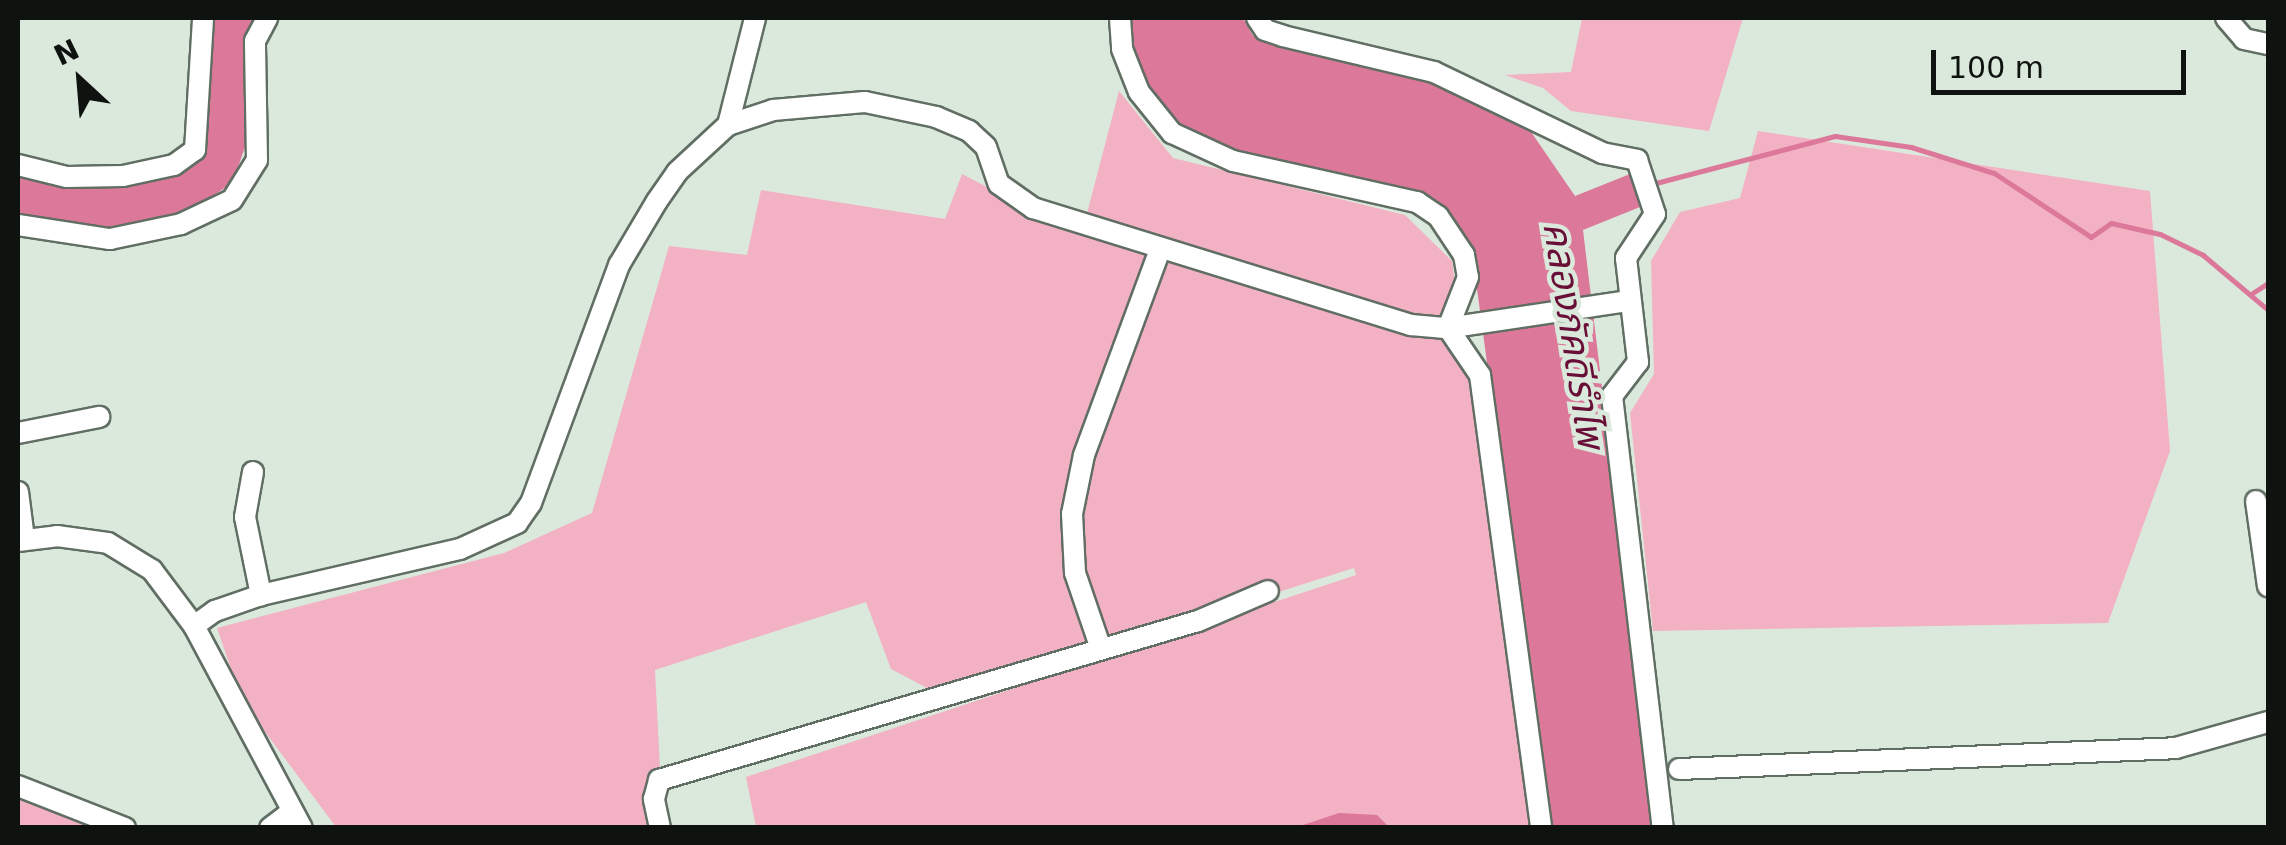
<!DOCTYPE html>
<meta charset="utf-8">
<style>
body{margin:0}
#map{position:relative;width:2286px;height:845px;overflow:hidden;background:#dbe9dc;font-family:"DejaVu Sans","Noto Sans Thai",sans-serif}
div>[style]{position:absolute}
.green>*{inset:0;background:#f3b1c4}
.water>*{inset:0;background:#dc7899}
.stream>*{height:5px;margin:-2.5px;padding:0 2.5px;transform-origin:2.5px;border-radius:2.5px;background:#dc7899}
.roads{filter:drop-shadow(2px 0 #616e63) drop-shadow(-2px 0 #616e63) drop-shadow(0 2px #616e63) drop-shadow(0 -2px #616e63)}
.street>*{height:20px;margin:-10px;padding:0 10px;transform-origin:10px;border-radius:10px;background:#fff}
span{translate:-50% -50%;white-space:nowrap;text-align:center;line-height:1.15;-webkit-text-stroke:9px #dbe9dc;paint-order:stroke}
.water-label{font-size:38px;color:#690e37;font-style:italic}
.frame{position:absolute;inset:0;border:20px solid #0e130f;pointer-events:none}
.north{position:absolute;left:30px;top:30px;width:100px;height:100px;-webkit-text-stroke:8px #dbe9dc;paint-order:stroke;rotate:334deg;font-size:28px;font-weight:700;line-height:40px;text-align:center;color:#0e130f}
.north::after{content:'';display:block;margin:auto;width:35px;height:45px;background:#0e130f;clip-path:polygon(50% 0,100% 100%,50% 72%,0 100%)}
.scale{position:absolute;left:1931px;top:50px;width:255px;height:45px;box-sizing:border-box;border:5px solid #0e130f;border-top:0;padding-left:12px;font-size:30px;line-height:35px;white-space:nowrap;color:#0e130f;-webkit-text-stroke:8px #dbe9dc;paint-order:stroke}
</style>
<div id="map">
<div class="green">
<i style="clip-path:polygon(1582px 18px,1743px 18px,1709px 131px,1571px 111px,1543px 88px,1505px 75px,1571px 72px)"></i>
<i style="clip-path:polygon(1119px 91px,1173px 158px,1405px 215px,1452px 261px,1531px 827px,756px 827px,746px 777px,1356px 575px,1354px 568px,946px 698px,891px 669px,866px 602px,655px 670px,663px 827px,336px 827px,242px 701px,217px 628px,504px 553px,592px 513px,669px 246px,747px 255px,761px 190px,945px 219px,962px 174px,1081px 236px)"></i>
<i style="clip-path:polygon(1758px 131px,2150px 191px,2170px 451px,2108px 623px,1653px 631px,1630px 413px,1654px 374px,1651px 261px,1680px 212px,1740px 198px)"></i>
<i style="clip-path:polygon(18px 786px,109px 828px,18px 828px)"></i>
</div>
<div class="water">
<i style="clip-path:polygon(211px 18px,254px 18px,243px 56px,249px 135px,233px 182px,193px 210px,89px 231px,18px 215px,18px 175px,105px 187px,177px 173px,200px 159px,208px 135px,204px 81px)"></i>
<i style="clip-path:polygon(1125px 18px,1243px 18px,1253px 36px,1435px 78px,1527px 126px,1575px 196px,1635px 172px,1640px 207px,1583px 230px,1655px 827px,1550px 827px,1472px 252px,1456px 222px,1430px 202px,1218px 151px,1186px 135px,1135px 72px)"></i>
<i style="clip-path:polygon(1339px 813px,1377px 815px,1389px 827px,1297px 827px)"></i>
</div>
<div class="stream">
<i style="left:1652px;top:184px;width:189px;rotate:-14.7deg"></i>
<i style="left:1835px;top:136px;width:77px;rotate:8.2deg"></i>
<i style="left:1911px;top:147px;width:87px;rotate:17.4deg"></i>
<i style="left:1994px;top:173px;width:116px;rotate:33.4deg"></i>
<i style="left:2091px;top:237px;width:24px;rotate:-35deg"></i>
<i style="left:2111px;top:223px;width:50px;rotate:12.7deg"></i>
<i style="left:2160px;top:234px;width:48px;rotate:26deg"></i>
<i style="left:2203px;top:255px;width:85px;rotate:40.2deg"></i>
<i style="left:2251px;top:294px;width:20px;rotate:-33deg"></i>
</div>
<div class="roads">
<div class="street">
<i style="left:1120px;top:18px;width:31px;rotate:86deg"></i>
<i style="left:1122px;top:49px;width:46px;rotate:68.4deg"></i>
<i style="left:1139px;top:92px;width:53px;rotate:51.2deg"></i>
<i style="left:1172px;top:133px;width:67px;rotate:24.7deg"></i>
<i style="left:1233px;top:161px;width:189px;rotate:12.6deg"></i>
<i style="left:1417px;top:202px;width:25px;rotate:34deg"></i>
<i style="left:1438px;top:216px;width:47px;rotate:56.3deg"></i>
<i style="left:1464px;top:255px;width:22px;rotate:80deg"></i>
<i style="left:1468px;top:277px;width:55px;rotate:111.4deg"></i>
<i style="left:1448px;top:328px;width:57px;rotate:55.8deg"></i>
<i style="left:1480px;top:375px;width:457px;rotate:82.3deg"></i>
<i style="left:1257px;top:18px;width:14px;rotate:56deg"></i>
<i style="left:1265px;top:30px;width:19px;rotate:18deg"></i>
<i style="left:1283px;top:36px;width:155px;rotate:13.4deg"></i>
<i style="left:1434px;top:72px;width:187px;rotate:25.7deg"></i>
<i style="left:1602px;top:153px;width:36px;rotate:11deg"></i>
<i style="left:1637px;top:160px;width:57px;rotate:71.6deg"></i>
<i style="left:1655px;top:214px;width:53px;rotate:123.4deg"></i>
<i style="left:1626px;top:258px;width:105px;rotate:83.4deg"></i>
<i style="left:1638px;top:362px;width:43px;rotate:127.4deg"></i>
<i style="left:1612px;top:396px;width:435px;rotate:83.3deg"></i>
<i style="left:2226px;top:18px;width:28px;rotate:49deg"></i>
<i style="left:2244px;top:39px;width:25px;rotate:12deg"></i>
<i style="left:728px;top:125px;width:110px;rotate:-75.8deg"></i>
<i style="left:18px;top:165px;width:50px;rotate:13.8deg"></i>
<i style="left:67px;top:177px;width:56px;rotate:-1deg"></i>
<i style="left:123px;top:176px;width:52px;rotate:-12.2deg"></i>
<i style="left:174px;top:165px;width:26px;rotate:-36deg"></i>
<i style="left:195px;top:150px;width:132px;rotate:-86.5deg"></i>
<i style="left:18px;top:225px;width:93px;rotate:8.7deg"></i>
<i style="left:110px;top:239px;width:73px;rotate:-11.9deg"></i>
<i style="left:181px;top:224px;width:56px;rotate:-25.2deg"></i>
<i style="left:232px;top:200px;width:47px;rotate:-58deg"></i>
<i style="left:257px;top:160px;width:119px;rotate:-91deg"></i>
<i style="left:255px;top:41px;width:26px;rotate:-62deg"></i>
<i style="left:18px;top:433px;width:83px;rotate:-11.2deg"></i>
<i style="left:253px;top:472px;width:46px;rotate:100.1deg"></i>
<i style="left:245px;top:517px;width:80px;rotate:78.4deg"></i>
<i style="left:18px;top:492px;width:47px;rotate:82.7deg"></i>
<i style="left:2256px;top:501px;width:86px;rotate:82deg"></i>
<i style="left:18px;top:541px;width:39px;rotate:-7deg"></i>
<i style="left:57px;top:536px;width:51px;rotate:7.8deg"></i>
<i style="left:108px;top:543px;width:52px;rotate:31.5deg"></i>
<i style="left:152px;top:570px;width:70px;rotate:53.1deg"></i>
<i style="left:194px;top:626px;width:229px;rotate:61.9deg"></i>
<i style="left:194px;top:626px;width:26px;rotate:-36deg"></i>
<i style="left:215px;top:611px;width:49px;rotate:-19.2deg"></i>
<i style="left:261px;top:595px;width:204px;rotate:-13deg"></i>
<i style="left:460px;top:549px;width:63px;rotate:-24.5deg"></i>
<i style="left:517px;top:523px;width:24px;rotate:-55deg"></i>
<i style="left:531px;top:503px;width:254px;rotate:-69.7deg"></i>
<i style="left:619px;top:265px;width:74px;rotate:-59.3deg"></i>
<i style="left:657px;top:201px;width:35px;rotate:-55deg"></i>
<i style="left:677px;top:172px;width:69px;rotate:-42.7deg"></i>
<i style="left:728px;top:125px;width:47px;rotate:-18.4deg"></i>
<i style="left:773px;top:110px;width:92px;rotate:-5deg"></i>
<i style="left:865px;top:102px;width:73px;rotate:11.9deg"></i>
<i style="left:936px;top:117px;width:36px;rotate:23deg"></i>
<i style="left:969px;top:131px;width:23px;rotate:43deg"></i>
<i style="left:986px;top:147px;width:39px;rotate:71deg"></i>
<i style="left:999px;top:184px;width:42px;rotate:35.2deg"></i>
<i style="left:1033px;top:208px;width:396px;rotate:17.2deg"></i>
<i style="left:1411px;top:325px;width:37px;rotate:5deg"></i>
<i style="left:1448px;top:328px;width:183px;rotate:-8.5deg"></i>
<i style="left:1101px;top:649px;width:80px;rotate:-108.9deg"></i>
<i style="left:1075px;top:573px;width:59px;rotate:-92.9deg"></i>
<i style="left:1072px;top:514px;width:60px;rotate:-78.5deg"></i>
<i style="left:1084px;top:455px;width:216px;rotate:-69.7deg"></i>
<i style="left:1679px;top:769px;width:497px;rotate:-2.4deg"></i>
<i style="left:2176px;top:748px;width:96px;rotate:-15.8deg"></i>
<i style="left:18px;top:786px;width:115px;rotate:21.4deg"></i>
<i style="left:270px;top:828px;width:26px;rotate:-37deg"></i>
<i style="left:660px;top:828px;width:30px;rotate:-102deg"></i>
<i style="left:654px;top:799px;width:20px;rotate:-75deg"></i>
<i style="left:659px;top:780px;width:562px;rotate:-16.44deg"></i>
<i style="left:1198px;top:621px;width:76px;rotate:-23.2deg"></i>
</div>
</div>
<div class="water-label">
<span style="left:1573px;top:335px;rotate:81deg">คลองภัคดีรำไพ</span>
</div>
<div class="frame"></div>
<div class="north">N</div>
<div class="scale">100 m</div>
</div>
